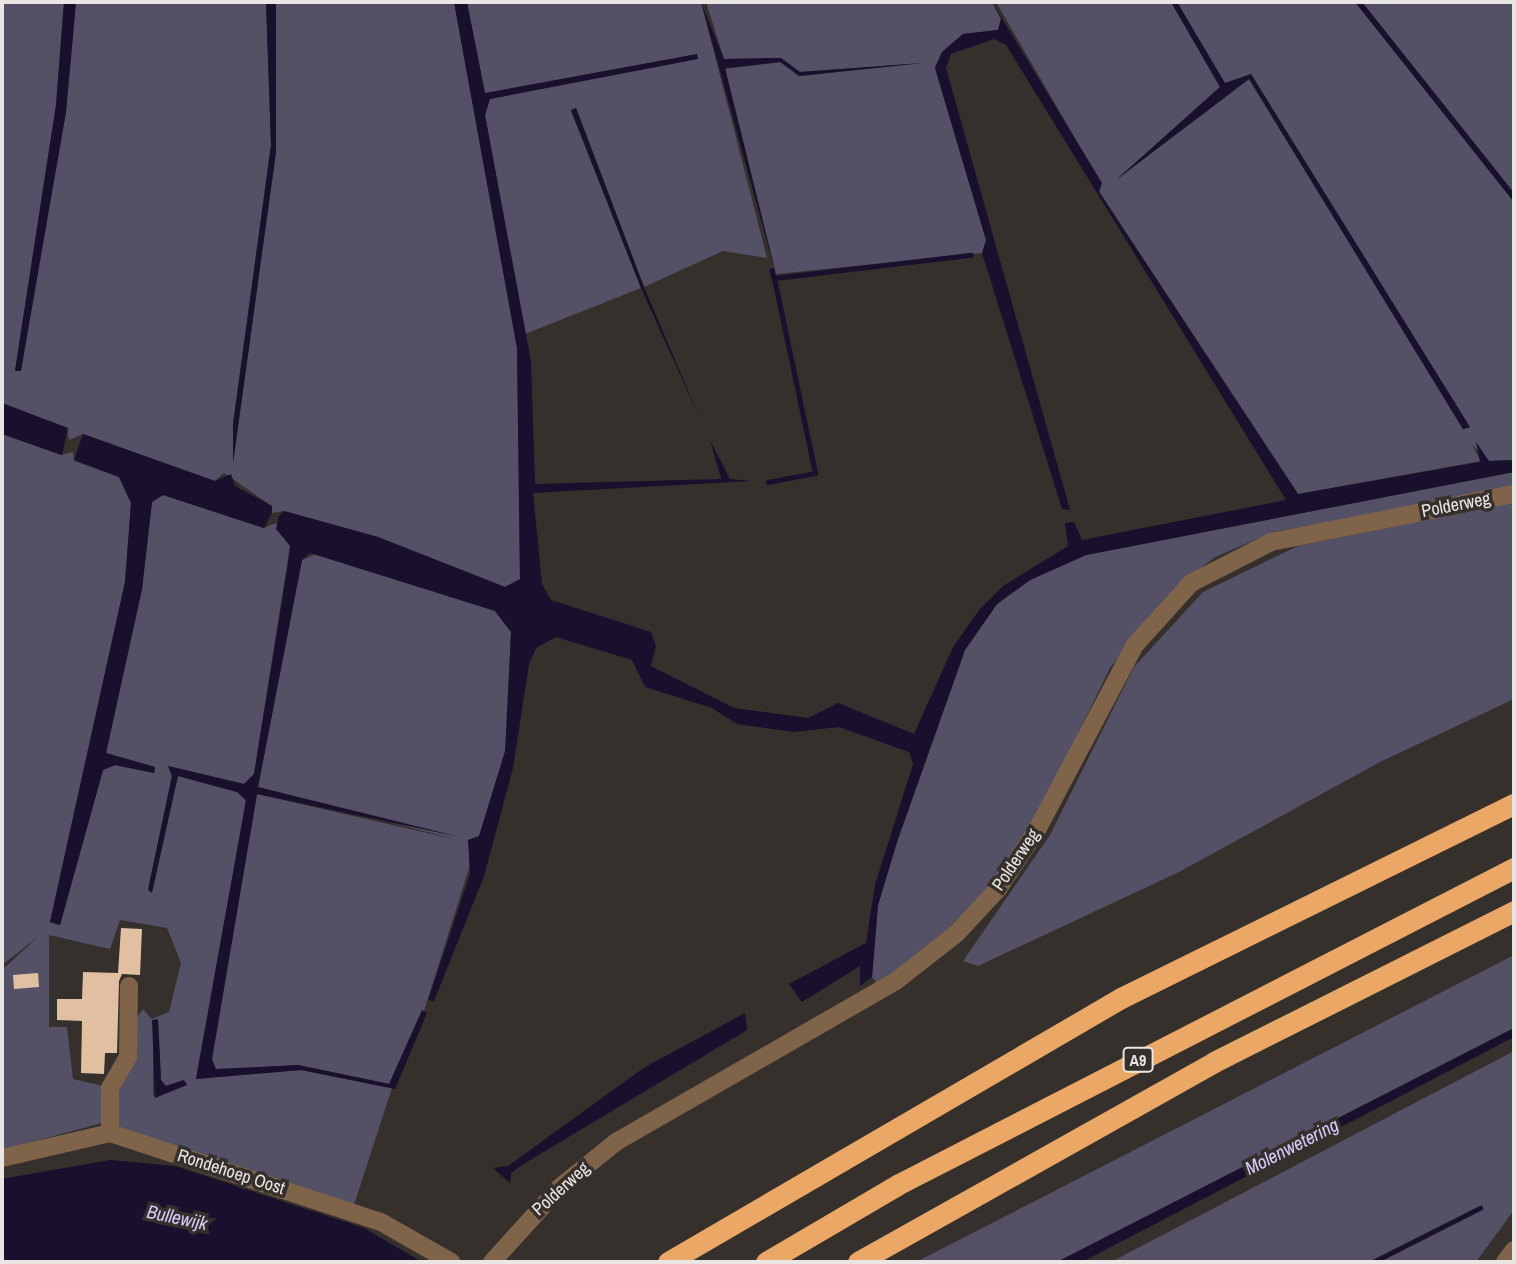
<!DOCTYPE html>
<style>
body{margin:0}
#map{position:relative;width:1516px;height:1264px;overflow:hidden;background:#35302c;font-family:"Archivo Narrow",sans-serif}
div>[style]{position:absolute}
.green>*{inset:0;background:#545066}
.water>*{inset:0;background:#18102c}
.stream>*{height:4.5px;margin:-2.25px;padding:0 2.25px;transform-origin:2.25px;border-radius:2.25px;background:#18102c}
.building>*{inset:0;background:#e1c0a2}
.minor>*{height:18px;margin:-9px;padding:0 9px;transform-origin:9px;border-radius:9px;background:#7f644a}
.highway>*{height:21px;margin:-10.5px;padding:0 10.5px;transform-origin:10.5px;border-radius:10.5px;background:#eaa765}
span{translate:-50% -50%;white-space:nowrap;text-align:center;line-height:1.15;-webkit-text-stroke:7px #35302c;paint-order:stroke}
.shield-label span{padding:2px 5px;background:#35302c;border:2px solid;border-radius:5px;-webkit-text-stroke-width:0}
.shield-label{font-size:16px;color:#eae6e3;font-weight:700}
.street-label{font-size:18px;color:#eae6e3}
.water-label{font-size:19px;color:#d6cbfc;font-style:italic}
.frame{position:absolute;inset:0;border:4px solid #eae6e3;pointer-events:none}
</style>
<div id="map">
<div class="green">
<i style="clip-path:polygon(2px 2px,64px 2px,56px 105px,15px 370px,20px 371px,66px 112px,76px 2px,266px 2px,271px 145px,233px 424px,233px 463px,276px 152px,276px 2px,454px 2px,517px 348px,520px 579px,505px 587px,378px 537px,284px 511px,272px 513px,272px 506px,224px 473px,215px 481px,83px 434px,69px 440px,67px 428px,2px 403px)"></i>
<i style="clip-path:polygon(467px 2px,701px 2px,767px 258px,723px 251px,644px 287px,576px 108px,571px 111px,641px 288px,525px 334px,485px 115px,490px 99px,698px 54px,485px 94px)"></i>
<i style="clip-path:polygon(706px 2px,992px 2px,1001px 19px,998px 30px,963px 34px,942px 52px,935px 68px,986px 240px,982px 253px,776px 274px,725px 69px,781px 62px,800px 76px,922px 63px,800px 72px,781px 58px,724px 59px)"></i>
<i style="clip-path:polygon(996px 2px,1171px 2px,1220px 87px,1116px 180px,1249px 79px,1463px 429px,1469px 428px,1251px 74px,1225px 84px,1177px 2px,1355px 2px,1514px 202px,1514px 460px,1489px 461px,1472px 445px,1481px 461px,1298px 494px,1099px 191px,1101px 183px)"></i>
<i style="clip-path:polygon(1362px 2px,1514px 2px,1514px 193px)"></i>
<i style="clip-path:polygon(evenodd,2px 434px,61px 455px,73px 452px,74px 461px,119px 477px,131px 503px,125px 582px,50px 922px,60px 925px,103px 770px,115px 765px,154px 773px,155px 767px,106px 753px,142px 589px,152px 502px,163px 495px,264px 528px,276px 523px,290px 546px,254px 774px,244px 784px,168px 766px,172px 776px,148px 889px,178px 776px,237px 792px,246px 801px,196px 1079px,301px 1070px,392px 1088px,354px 1205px,102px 1123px,2px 1150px,2px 970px,38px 937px,2px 965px,2px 434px,120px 920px,167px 928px,181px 963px,169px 1012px,152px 1019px,143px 1009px,133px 1023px,104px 1103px,103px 1086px,73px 1079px,67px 1027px,49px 1027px,49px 935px,110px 949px,120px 920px,2px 434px,153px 1020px,158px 1020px,161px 1080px,165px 1086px,184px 1080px,153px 1096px,153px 1020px)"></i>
<i style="clip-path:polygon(1514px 472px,1514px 488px,1274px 532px,1215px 557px,1173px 590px,1110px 668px,1047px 797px,994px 882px,936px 941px,878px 984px,872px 977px,878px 905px,897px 842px,965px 650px,997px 604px,1030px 580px,1086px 555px)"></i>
<i style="clip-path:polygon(1514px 502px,1514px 699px,1382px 761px,1179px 872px,978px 966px,963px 961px,1050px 835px,1134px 667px,1203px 592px,1298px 546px)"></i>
<i style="clip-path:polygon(320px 552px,495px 611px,511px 632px,506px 751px,424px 1011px,390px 1084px,298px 1065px,215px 1070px,212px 1059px,257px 794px,458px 840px,258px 787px,302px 560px)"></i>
<i style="clip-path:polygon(1514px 955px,1514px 1028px,1057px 1262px,916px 1262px)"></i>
<i style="clip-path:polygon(1514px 1051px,1514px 1210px,1476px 1262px,1111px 1262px)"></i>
</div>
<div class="water">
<i style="clip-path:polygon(64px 2px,76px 2px,66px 112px,21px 371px,15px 371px,56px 105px)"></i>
<i style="clip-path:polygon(266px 2px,276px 2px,276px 152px,233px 463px,233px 424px,271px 145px)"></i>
<i style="clip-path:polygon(454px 2px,467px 2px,485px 93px,697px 54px,698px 59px,490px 99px,485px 115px,531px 361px,535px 484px,721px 479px,710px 440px,730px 479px,751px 481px,533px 493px,542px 584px,551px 600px,651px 632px,656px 646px,651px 666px,734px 708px,808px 718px,838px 703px,914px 734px,953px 647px,980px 609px,1003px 586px,1068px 546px,1065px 523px,1074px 522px,1082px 540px,1286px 500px,1006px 45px,994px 39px,951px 54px,946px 68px,1070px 510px,1062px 509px,982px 253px,986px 240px,935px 68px,942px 52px,963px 34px,998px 30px,1001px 19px,992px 2px,1102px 183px,1099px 192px,1298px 494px,1480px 462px,1476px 442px,1489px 461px,1514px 460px,1514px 472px,1086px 555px,1030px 580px,997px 604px,965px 650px,897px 842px,878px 905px,872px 977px,860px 986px,860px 966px,802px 1002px,789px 984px,866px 943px,875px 885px,913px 764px,909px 752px,839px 727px,794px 732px,737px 724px,712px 708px,645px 687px,632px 660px,556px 637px,536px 648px,529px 664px,513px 768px,484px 876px,434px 1001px,428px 1000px,470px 874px,468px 840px,479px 836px,505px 751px,511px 632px,495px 611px,310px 553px,302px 560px,258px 787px,460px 837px,257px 794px,212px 1059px,216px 1069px,298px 1065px,389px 1084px,422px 1010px,427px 1013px,395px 1089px,301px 1070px,196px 1079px,246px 800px,237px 792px,178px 776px,152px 893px,148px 890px,172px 776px,168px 766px,244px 784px,254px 774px,289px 557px,290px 546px,276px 529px,279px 516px,284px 511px,378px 537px,505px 587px,520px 579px,517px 348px)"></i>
<i style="clip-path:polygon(701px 2px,724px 59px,781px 58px,800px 72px,923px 63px,799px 76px,780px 62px,725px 68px,776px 274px)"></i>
<i style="clip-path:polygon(1171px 2px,1177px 2px,1225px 83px,1251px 74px,1470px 427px,1463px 429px,1249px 79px,1116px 180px,1220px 87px)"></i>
<i style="clip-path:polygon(1355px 2px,1362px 2px,1514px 193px,1514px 202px)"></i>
<i style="clip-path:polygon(576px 108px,644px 287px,701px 421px,641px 288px,571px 110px)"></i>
<i style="clip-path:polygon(2px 403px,68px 428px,62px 455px,2px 434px)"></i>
<i style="clip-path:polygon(83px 434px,215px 481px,231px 474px,235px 486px,272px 506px,272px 513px,264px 528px,163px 495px,152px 502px,142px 589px,106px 753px,155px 767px,154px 773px,115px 765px,103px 770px,60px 925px,50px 922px,125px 582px,131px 503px,119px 477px,74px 460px)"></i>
<i style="clip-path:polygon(745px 1013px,747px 1030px,525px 1163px,511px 1173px,510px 1183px,493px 1168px,508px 1166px,645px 1067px)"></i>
<i style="clip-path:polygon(158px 1019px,161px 1080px,166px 1086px,184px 1080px,187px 1085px,155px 1098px,152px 1020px)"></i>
<i style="clip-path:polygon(1514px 1028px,1514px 1037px,1082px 1262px,1057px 1262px)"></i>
<i style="clip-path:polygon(110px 1160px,175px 1166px,364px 1228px,422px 1262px,2px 1262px,2px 1179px)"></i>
</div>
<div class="stream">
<i style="left:772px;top:270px;width:8px;rotate:76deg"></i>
<i style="left:774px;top:278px;width:198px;rotate:-6.7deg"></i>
<i style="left:768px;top:482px;width:48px;rotate:-10.8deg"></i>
<i style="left:815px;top:473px;width:199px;rotate:-101.9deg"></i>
<i style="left:1373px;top:1262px;width:120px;rotate:-26.8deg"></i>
</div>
<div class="building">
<i style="clip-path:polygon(121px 928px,142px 929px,140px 975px,122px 974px,119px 981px,117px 1053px,105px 1053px,104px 1074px,81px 1073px,82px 1021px,57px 1020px,57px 999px,82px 999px,83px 972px,118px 973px)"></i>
<i style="clip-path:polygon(38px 973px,39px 987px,14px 989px,13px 975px)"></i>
</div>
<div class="minor">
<i style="left:110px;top:1133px;width:45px;rotate:-90deg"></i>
<i style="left:110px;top:1088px;width:36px;rotate:-60deg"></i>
<i style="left:128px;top:1057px;width:71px;rotate:-89.2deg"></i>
<i style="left:2px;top:1158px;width:111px;rotate:-13deg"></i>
<i style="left:110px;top:1133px;width:285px;rotate:18.2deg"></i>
<i style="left:381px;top:1222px;width:81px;rotate:29.7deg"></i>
<i style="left:492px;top:1262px;width:100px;rotate:-47.8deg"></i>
<i style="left:559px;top:1188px;width:73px;rotate:-38.9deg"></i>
<i style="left:616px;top:1142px;width:323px;rotate:-29.9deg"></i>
<i style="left:896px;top:981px;width:76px;rotate:-38.1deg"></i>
<i style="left:956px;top:934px;width:62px;rotate:-47deg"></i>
<i style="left:998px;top:889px;width:73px;rotate:-56.7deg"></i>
<i style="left:1038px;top:828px;width:207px;rotate:-62.1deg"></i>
<i style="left:1135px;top:645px;width:84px;rotate:-47.9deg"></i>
<i style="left:1191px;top:583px;width:90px;rotate:-27.1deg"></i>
<i style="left:1271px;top:542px;width:248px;rotate:-11.2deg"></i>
<i style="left:1505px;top:1262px;width:15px;rotate:-53deg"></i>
</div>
<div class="highway">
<i style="left:668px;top:1262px;width:524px;rotate:-30.23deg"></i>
<i style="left:1121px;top:998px;width:438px;rotate:-26.3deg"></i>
<i style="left:766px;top:1262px;width:152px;rotate:-30.4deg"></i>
<i style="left:897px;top:1185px;width:694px;rotate:-27.19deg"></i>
<i style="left:858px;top:1262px;width:408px;rotate:-29.3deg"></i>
<i style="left:1214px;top:1062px;width:336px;rotate:-26.7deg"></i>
</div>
<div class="shield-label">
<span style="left:1138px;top:1060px">A9</span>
</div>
<div class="street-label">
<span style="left:1456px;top:505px;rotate:-11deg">Polderweg</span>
<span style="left:1016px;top:860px;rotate:-56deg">Polderweg</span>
<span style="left:231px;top:1172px;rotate:18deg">Rondehoep Oost</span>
<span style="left:561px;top:1189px;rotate:-42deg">Polderweg</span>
</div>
<div class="water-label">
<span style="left:1292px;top:1147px;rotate:-27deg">Molenwetering</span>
<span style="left:177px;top:1218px;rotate:12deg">Bullewijk</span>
</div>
<div class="frame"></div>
</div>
